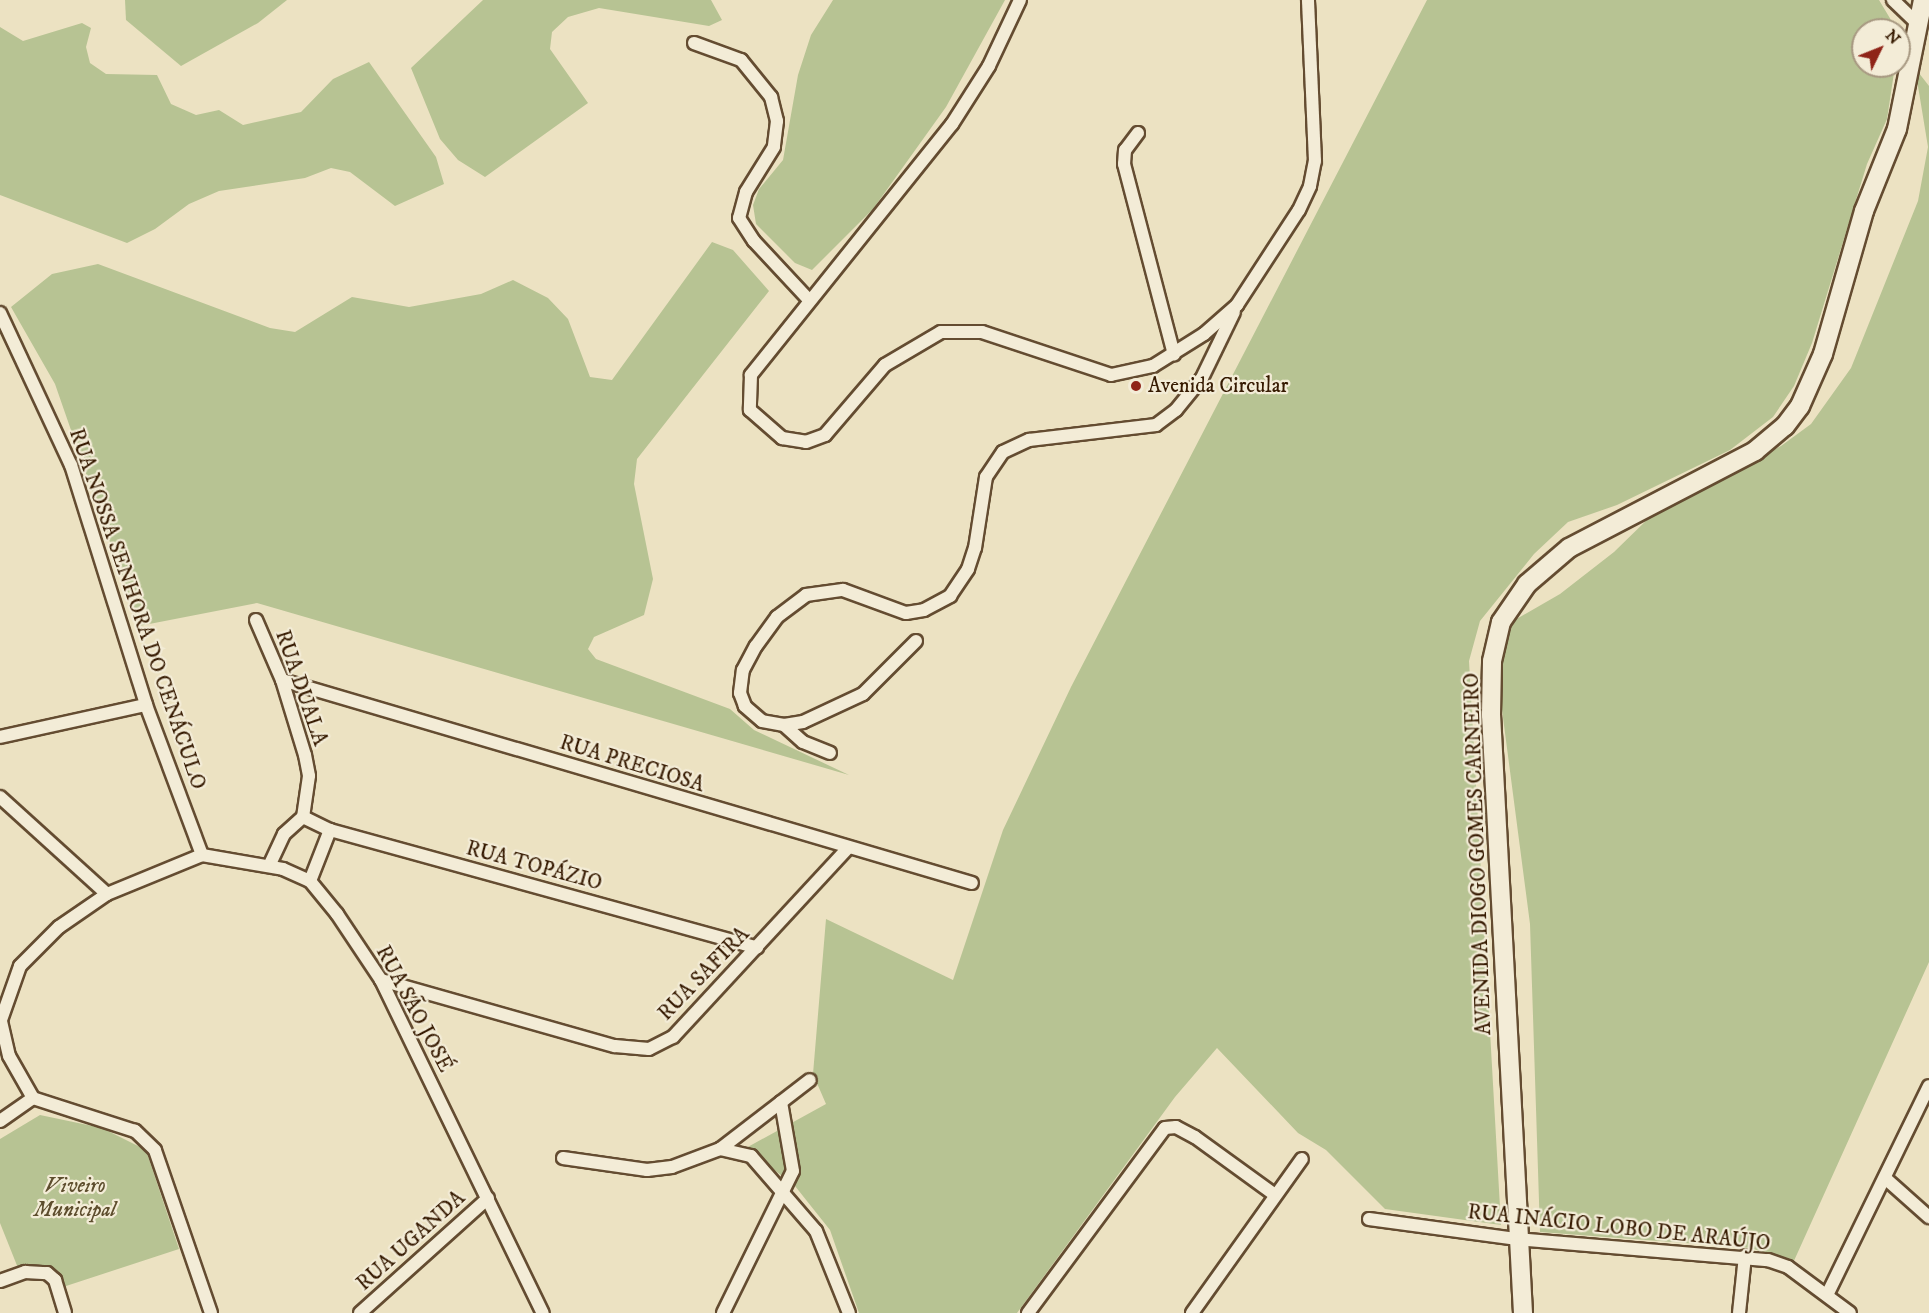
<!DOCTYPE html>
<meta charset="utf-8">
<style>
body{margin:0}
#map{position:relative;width:1929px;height:1313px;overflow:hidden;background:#ece2c2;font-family:"IM FELL DW Pica",serif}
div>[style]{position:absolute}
.green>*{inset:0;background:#b7c393}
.roads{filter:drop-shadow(2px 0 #644c31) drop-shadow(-2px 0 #644c31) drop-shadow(0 2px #644c31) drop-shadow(0 -2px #644c31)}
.street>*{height:12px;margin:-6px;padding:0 6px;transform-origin:6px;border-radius:6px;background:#f3ecd7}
.secondary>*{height:18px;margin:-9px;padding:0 9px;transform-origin:9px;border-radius:9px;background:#f3ecd7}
.dots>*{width:16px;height:16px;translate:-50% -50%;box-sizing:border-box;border:3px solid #f3ecd7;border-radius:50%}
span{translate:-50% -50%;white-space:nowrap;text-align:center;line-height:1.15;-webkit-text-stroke:4.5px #f3ecd7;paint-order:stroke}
.poi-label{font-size:21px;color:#361a01}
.left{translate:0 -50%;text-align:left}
.street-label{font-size:21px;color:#361a01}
.park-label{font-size:21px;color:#5d4d2d;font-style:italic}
.north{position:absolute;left:1851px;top:18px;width:60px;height:60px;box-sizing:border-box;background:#f3ecd7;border:2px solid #a79881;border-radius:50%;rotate:47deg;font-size:16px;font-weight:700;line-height:24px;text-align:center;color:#361a01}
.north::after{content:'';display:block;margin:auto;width:21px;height:27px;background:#8f2418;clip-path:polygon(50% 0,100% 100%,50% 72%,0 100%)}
</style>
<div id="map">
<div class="green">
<i style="clip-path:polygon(125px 0,287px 0,258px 23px,181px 66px,126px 20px)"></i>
<i style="clip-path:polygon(483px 0,711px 0,722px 20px,709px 26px,599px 8px,568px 17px,552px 32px,550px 49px,588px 103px,485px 177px,458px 160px,440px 139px,411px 68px)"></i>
<i style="clip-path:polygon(833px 0,1005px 0,946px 107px,873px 209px,812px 270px,795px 263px,756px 224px,753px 205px,759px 189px,783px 160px,798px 75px,811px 35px)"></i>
<i style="clip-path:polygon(1427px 0,1879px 0,1897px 30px,1863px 30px,1863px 66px,1895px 66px,1887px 119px,1867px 164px,1812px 343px,1794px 386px,1773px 417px,1730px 450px,1617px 505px,1568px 522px,1534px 554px,1480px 621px,1469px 661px,1501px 1225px,1385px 1209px,1326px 1150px,1298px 1133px,1217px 1048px,1175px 1097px,1017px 1313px,859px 1313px,830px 1230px,795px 1186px,746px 1148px,826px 1104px,813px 1074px,826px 919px,953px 980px,1003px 830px,1071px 687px)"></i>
<i style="clip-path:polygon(82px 23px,91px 28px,86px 47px,90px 63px,106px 74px,157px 75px,171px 104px,196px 115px,219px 110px,243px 125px,301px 112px,333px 79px,369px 62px,436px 157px,444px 184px,395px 206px,350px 172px,331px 168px,305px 178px,219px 191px,189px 204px,155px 229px,127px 243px,0 195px,0 27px,23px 41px)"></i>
<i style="clip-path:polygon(1915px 68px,1929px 86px,1929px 962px,1793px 1263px,1751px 1248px,1540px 1232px,1530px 924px,1496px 664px,1513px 621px,1560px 594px,1614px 552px,1654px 513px,1781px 446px,1811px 424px,1851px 368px,1918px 201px,1928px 147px)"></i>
<i style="clip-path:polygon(712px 242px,733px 250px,769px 291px,637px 459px,634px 484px,653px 579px,644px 615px,594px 637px,588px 649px,596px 659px,730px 709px,754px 730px,849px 775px,257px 603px,139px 626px,55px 384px,11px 307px,52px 274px,98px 264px,270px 328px,295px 332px,352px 297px,409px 307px,481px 294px,513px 280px,548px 298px,568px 319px,590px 377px,612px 380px)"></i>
<i style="clip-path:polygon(40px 1115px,102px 1128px,146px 1150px,179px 1249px,63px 1287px,56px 1271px,18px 1268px,0 1223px,0 1139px)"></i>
</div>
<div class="roads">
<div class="street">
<i style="left:1020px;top:0;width:73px;rotate:115.2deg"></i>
<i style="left:989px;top:66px;width:69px;rotate:122.5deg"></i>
<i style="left:952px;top:124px;width:322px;rotate:128.7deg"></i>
<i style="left:751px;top:375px;width:35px;rotate:92deg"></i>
<i style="left:750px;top:410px;width:43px;rotate:41.2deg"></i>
<i style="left:782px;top:438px;width:24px;rotate:9deg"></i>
<i style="left:806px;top:442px;width:20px;rotate:-20deg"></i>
<i style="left:825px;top:435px;width:92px;rotate:-49.4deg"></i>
<i style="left:885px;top:365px;width:65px;rotate:-30.5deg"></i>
<i style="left:941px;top:332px;width:41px"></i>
<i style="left:982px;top:332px;width:136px;rotate:18.4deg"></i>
<i style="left:1111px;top:375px;width:43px;rotate:-12.1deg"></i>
<i style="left:1153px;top:366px;width:60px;rotate:-32.1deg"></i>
<i style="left:1204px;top:334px;width:44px;rotate:-41.3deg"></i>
<i style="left:1237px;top:305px;width:113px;rotate:-56.9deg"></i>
<i style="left:1299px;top:210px;width:26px;rotate:-65deg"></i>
<i style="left:1310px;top:186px;width:25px;rotate:-79deg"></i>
<i style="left:1315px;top:161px;width:161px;rotate:-92.5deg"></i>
<i style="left:1893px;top:0;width:30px;rotate:44deg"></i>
<i style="left:694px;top:43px;width:50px;rotate:19.9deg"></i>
<i style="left:741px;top:60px;width:48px;rotate:51deg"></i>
<i style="left:771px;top:97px;width:25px;rotate:76deg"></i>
<i style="left:777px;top:121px;width:26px;rotate:97deg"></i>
<i style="left:774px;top:147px;width:53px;rotate:121.9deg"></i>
<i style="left:746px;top:192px;width:27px;rotate:105deg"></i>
<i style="left:739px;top:218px;width:27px;rotate:57deg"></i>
<i style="left:754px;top:241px;width:81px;rotate:47deg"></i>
<i style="left:1138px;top:133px;width:21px;rotate:127deg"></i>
<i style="left:1125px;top:150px;width:14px;rotate:94deg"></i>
<i style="left:1124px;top:164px;width:197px;rotate:75.3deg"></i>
<i style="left:0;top:313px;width:168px;rotate:65deg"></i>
<i style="left:71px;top:465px;width:251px;rotate:72.6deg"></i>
<i style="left:146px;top:705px;width:160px;rotate:69.5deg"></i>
<i style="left:256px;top:620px;width:65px;rotate:66.6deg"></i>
<i style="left:282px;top:680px;width:78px;rotate:73deg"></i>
<i style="left:305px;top:755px;width:21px;rotate:79deg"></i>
<i style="left:309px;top:776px;width:41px;rotate:98.3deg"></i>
<i style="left:916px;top:641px;width:75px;rotate:135deg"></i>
<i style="left:863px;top:694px;width:66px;rotate:155deg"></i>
<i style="left:803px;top:722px;width:19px;rotate:171deg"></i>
<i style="left:784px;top:725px;width:22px;rotate:-170deg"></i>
<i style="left:762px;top:721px;width:23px;rotate:-139deg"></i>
<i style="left:745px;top:706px;width:14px;rotate:-111deg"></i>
<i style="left:740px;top:693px;width:23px;rotate:-83deg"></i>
<i style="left:743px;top:670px;width:27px;rotate:-62deg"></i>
<i style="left:756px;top:646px;width:36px;rotate:-54deg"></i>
<i style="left:777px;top:617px;width:36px;rotate:-37deg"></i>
<i style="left:806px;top:595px;width:37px;rotate:-8deg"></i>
<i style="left:843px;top:590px;width:67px;rotate:20.1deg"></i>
<i style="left:906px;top:613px;width:18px;rotate:-9deg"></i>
<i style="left:924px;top:610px;width:30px;rotate:-28deg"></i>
<i style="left:950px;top:596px;width:32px;rotate:-56deg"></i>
<i style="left:968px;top:569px;width:22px;rotate:-72deg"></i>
<i style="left:975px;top:548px;width:72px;rotate:-81.2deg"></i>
<i style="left:986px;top:477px;width:30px;rotate:-56deg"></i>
<i style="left:1003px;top:452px;width:29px;rotate:-25deg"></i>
<i style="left:1029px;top:440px;width:128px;rotate:-6.7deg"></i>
<i style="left:1156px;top:425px;width:25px;rotate:-37deg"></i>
<i style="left:1176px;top:410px;width:41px;rotate:-50.9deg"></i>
<i style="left:1202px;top:378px;width:73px;rotate:-64.1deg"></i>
<i style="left:282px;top:680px;width:719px;rotate:16.39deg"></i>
<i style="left:784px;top:725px;width:25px;rotate:42deg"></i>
<i style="left:803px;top:742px;width:29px;rotate:22deg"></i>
<i style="left:0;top:737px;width:149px;rotate:-12.4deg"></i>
<i style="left:0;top:797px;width:144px;rotate:42.2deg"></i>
<i style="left:303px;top:817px;width:30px;rotate:26deg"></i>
<i style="left:330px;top:830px;width:443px;rotate:15.4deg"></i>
<i style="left:270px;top:864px;width:33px;rotate:-65deg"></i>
<i style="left:284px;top:834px;width:25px;rotate:-42deg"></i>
<i style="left:310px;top:881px;width:55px;rotate:-68.6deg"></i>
<i style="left:381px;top:980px;width:243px;rotate:15.8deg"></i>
<i style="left:615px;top:1046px;width:34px;rotate:5deg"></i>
<i style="left:649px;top:1049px;width:27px;rotate:-27deg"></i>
<i style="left:673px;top:1037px;width:258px;rotate:-47.2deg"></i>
<i style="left:0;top:1121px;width:40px;rotate:-34.9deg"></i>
<i style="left:720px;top:1149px;width:113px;rotate:-37.5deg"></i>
<i style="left:563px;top:1158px;width:85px;rotate:8.1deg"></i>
<i style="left:647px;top:1170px;width:25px;rotate:-7deg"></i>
<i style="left:672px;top:1167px;width:51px;rotate:-20.6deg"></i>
<i style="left:720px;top:1149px;width:32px;rotate:13deg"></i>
<i style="left:751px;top:1156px;width:99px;rotate:49.1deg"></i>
<i style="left:816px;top:1231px;width:88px;rotate:68.1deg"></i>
<i style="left:1885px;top:1178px;width:59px;rotate:41.6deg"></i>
<i style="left:1369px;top:1219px;width:148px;rotate:7.7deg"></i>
<i style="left:1516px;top:1239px;width:253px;rotate:4.8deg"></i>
<i style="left:1768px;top:1260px;width:21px;rotate:19deg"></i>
<i style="left:1788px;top:1267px;width:77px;rotate:36.6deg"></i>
<i style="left:0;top:1281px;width:27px;rotate:-20deg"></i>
<i style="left:25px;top:1272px;width:22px;rotate:3deg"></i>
<i style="left:47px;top:1273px;width:11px;rotate:41deg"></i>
<i style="left:55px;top:1280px;width:34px;rotate:73deg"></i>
<i style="left:1828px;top:1293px;width:230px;rotate:-64deg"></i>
<i style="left:211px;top:1313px;width:172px;rotate:-109deg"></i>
<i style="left:155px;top:1150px;width:28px;rotate:-136deg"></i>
<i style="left:135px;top:1131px;width:107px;rotate:-162.1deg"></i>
<i style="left:33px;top:1098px;width:48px;rotate:-119.7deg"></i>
<i style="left:9px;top:1056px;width:37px;rotate:-103deg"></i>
<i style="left:1px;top:1020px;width:57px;rotate:-70.6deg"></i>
<i style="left:20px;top:966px;width:55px;rotate:-45deg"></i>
<i style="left:59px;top:927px;width:58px;rotate:-34.5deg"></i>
<i style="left:107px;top:894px;width:103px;rotate:-22.3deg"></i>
<i style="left:202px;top:855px;width:82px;rotate:9.8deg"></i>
<i style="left:283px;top:869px;width:30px;rotate:24deg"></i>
<i style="left:310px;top:881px;width:43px;rotate:50.7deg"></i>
<i style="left:337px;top:914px;width:79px;rotate:56.3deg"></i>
<i style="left:381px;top:980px;width:370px;rotate:64.1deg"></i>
<i style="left:360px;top:1313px;width:172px;rotate:-41.9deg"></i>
<i style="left:723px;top:1313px;width:158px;rotate:-63.8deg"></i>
<i style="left:793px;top:1171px;width:70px;rotate:-99.9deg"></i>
<i style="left:1028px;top:1313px;width:230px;rotate:-53.5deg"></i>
<i style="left:1165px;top:1128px;width:11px;rotate:-5deg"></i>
<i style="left:1176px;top:1127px;width:21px;rotate:28deg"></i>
<i style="left:1195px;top:1137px;width:99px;rotate:35.9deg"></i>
<i style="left:1192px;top:1313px;width:189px;rotate:-54.5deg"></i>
<i style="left:1739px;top:1313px;width:57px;rotate:-84deg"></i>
</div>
<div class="secondary">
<i style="left:1523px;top:1313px;width:599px;rotate:-93.06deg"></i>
<i style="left:1491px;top:715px;width:54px;rotate:-88.9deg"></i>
<i style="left:1492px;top:661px;width:40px;rotate:-77deg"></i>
<i style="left:1501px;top:622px;width:46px;rotate:-55.6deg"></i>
<i style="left:1527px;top:584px;width:55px;rotate:-40.6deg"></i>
<i style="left:1569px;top:548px;width:210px;rotate:-27.5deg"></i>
<i style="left:1755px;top:451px;width:39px;rotate:-40deg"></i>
<i style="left:1785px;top:426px;width:25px;rotate:-53deg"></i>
<i style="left:1800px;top:406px;width:57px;rotate:-66.1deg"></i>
<i style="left:1823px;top:354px;width:149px;rotate:-74deg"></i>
<i style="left:1864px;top:211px;width:88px;rotate:-68.1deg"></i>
<i style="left:1897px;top:129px;width:132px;rotate:-78.6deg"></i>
</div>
</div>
<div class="dots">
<i style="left:1136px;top:386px;background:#8f2418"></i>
</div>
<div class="poi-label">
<span class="left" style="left:1148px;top:386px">Avenida Circular</span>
</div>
<div class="street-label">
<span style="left:137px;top:609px;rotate:71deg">RUA NOSSA SENHORA DO CENÁCULO</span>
<span style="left:301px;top:688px;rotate:71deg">RUA DUALA</span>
<span style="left:632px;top:764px;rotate:17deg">RUA PRECIOSA</span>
<span style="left:1478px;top:854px;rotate:-92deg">AVENIDA DIOGO GOMES CARNEIRO</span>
<span style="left:534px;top:866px;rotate:15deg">RUA TOPÁZIO</span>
<span style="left:704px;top:974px;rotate:-46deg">RUA SAFIRA</span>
<span style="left:414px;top:1009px;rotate:62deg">RUA SÃO JOSÉ</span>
<span style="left:1619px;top:1228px;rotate:6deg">RUA INÁCIO LOBO DE ARAÚJO</span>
<span style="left:411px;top:1241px;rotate:-42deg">RUA UGANDA</span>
</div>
<div class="park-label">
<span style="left:75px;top:1198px">Viveiro<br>Municipal</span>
</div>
<div class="north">N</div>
</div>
